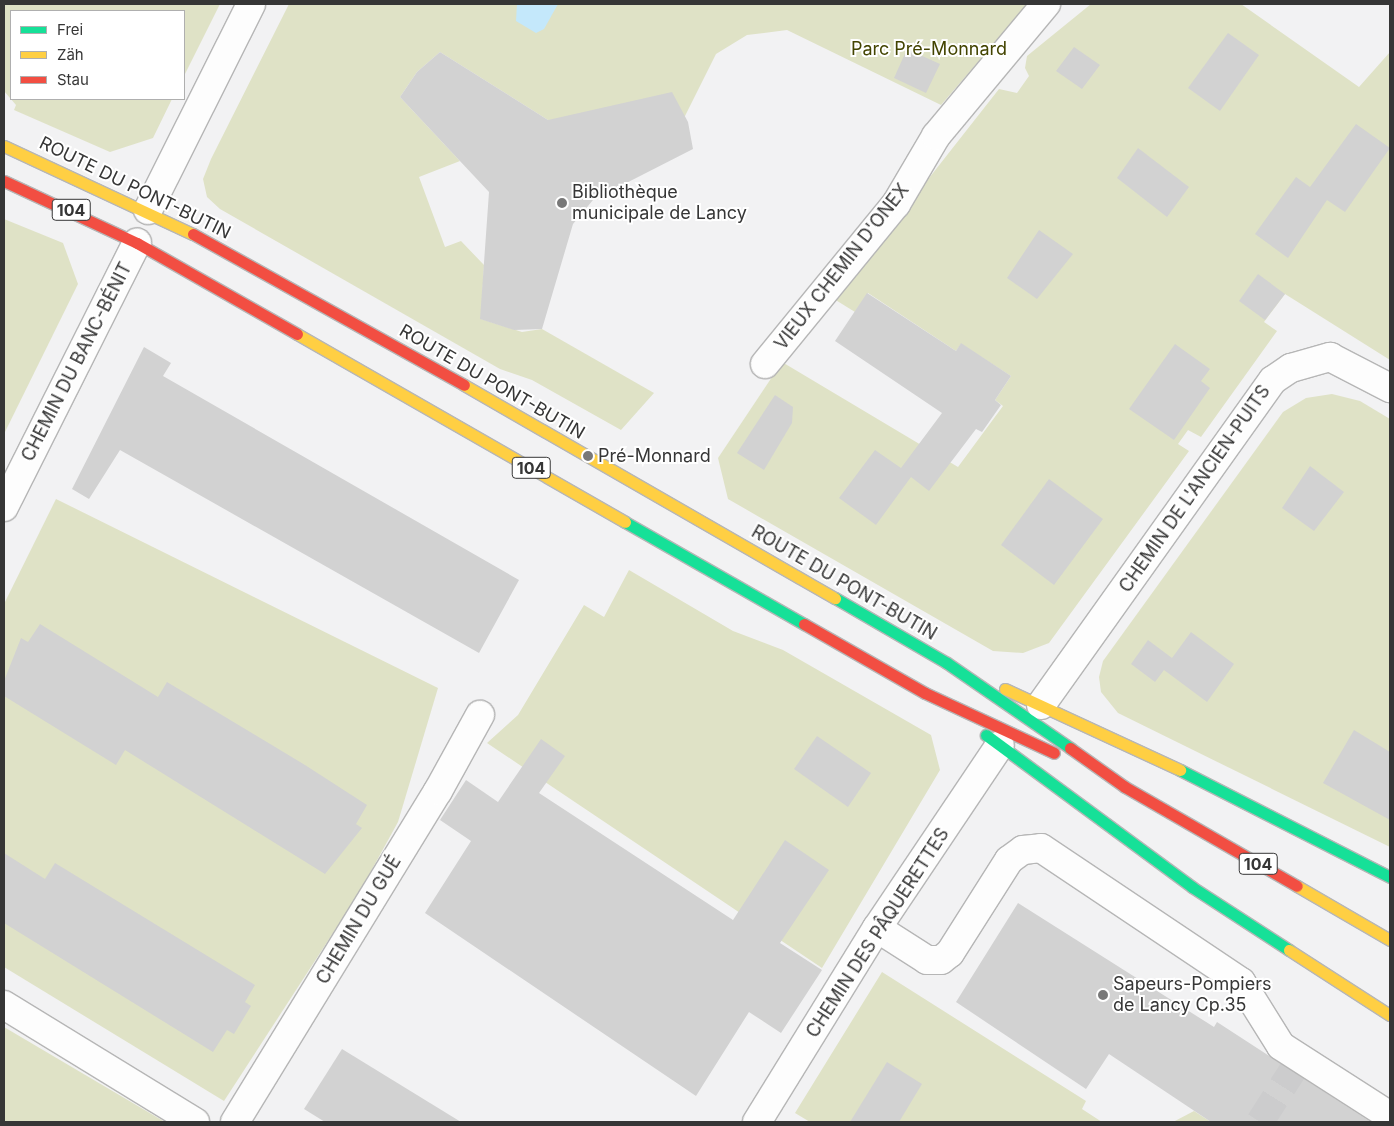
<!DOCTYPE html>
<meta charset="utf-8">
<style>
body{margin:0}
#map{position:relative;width:1394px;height:1126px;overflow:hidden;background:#f2f2f3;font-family:Inter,sans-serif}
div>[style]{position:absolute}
.green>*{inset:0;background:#dfe2c6}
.water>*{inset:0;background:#c4e8fb}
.building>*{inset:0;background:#d2d2d2}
.street-tunnel>*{height:28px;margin-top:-14px;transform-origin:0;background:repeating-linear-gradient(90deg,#cccccd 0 28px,transparent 0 42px)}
.roads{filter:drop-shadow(1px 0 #b6b6b6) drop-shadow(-1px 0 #b6b6b6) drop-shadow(0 1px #b6b6b6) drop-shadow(0 -1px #b6b6b6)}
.street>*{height:28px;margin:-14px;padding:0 14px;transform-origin:14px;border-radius:14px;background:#fdfdfd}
.fast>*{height:11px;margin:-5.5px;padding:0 5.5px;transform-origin:5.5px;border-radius:5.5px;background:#16e098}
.slow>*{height:11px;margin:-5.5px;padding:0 5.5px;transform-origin:5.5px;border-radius:5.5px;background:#ffcf43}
.jam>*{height:11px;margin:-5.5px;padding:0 5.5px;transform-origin:5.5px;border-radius:5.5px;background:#f24e42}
.dots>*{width:14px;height:14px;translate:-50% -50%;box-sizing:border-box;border:2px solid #fff;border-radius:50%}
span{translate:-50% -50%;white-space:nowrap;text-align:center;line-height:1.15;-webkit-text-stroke:4px #fff;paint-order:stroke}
.shield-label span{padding:1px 4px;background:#fff;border:1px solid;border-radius:4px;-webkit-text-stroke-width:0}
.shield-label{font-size:16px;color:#363636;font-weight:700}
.park-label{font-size:18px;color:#434400}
.street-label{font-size:18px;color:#363636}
.poi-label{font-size:18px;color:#363636}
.left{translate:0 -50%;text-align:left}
.frame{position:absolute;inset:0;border:5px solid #363636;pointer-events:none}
.legend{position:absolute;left:10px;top:10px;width:175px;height:90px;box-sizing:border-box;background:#fff;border:1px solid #afafaf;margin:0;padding:6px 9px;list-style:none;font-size:15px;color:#363636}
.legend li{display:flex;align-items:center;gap:10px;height:25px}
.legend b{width:25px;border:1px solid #afafaf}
</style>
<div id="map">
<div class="green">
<i style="clip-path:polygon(4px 4px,220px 4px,184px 76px,184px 11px,11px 11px,11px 99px,172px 99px,153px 138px,110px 152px,14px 110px,16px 105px,4px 91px)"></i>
<i style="clip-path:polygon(289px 4px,1028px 4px,941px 105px,787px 30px,747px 35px,716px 54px,685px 116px,548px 120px,440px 52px,417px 72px,400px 97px,460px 161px,419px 177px,445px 247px,461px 241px,484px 265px,481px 319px,522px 332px,542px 329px,654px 393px,621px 430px,532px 380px,500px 369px,220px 209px,207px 197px,203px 179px,211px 159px)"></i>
<i style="clip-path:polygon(1091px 4px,1241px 4px,1359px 87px,1390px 52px,1390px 360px,1285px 294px,1264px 322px,1277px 331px,1201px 437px,1188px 430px,1178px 444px,1189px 451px,1049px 643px,1023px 653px,993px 651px,728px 499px,718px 458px,782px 362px,958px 467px,1003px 406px,995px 400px,1011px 376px,961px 344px,956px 351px,868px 293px,855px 312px,834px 299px,999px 89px,1017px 93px,1029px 76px,1025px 68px,1027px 56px)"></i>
<i style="clip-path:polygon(4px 219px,63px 243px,78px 284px,4px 434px)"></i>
<i style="clip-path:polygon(1332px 394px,1360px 401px,1390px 419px,1390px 847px,1118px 713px,1101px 692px,1099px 677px,1103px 661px,1283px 412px,1306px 398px)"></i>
<i style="clip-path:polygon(56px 499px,438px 688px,398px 822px,359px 893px,224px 1101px,4px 967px,4px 604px)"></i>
<i style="clip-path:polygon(629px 570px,733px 631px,783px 650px,931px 735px,940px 770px,822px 968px,487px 743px,518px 715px,584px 605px,604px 617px)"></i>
<i style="clip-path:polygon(882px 972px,1086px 1101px,1082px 1109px,1102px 1122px,810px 1122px,795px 1113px)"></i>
<i style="clip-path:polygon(4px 1027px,165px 1122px,4px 1122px)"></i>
<i style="clip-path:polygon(1194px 1111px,1211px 1122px,1173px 1122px)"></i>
</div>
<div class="water">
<i style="clip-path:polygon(517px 4px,558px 4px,544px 29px,536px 33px,516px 21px)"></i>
</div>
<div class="building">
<i style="clip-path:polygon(1228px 33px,1259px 55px,1220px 111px,1188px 88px)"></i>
<i style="clip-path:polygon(1074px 47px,1100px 65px,1082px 89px,1056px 71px)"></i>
<i style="clip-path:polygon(907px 49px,940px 64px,926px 93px,894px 78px)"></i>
<i style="clip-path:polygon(440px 52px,548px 120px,672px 92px,688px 122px,693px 149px,593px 200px,573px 224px,542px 329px,514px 330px,480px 319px,489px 192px,400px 97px,417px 72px)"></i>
<i style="clip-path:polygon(1356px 124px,1390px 148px,1345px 212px,1327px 200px,1288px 258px,1255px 234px,1296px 177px,1310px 187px)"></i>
<i style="clip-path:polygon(1138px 148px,1189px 187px,1167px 217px,1117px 178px)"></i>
<i style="clip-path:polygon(1039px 230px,1073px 254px,1037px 299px,1007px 278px)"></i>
<i style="clip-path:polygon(1258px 274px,1285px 294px,1265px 320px,1239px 301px)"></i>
<i style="clip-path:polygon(867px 293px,956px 351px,961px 343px,1011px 376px,995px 400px,1001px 405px,982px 432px,976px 429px,929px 491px,911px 477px,876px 525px,839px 498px,875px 450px,901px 468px,942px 413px,835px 341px)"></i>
<i style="clip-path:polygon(1175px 344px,1210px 369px,1201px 381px,1210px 388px,1174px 440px,1129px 409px)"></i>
<i style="clip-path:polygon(144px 347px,171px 363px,163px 376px,519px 580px,479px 653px,120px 450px,89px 499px,72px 489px)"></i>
<i style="clip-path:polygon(775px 395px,793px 407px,792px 423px,764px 470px,737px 453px)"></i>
<i style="clip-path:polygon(1310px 466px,1344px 492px,1314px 531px,1282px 508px)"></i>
<i style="clip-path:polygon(1049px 479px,1103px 519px,1054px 585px,1001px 545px)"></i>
<i style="clip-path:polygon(40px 624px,158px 697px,167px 682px,305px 765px,367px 805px,356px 824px,362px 828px,325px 874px,125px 750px,116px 765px,4px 696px,4px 681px,21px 638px,28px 642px)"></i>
<i style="clip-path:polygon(1191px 632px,1234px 664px,1207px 702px,1164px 670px,1155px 682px,1131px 664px,1148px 640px,1172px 658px)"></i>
<i style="clip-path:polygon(1354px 730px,1390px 752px,1390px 820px,1323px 783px)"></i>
<i style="clip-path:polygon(817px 736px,871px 773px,848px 807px,794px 769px)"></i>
<i style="clip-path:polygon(541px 739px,565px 756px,539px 793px,733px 920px,785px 840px,829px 870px,780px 943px,822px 970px,781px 1033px,749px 1012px,696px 1096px,425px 913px,471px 841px,440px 820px,466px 780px,498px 802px)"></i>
<i style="clip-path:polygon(4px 853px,45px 879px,55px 863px,255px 985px,245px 1002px,251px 1006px,234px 1034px,227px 1030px,213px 1052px,4px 923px)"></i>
<i style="clip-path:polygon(1018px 903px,1214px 1027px,1217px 1022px,1371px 1122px,1211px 1122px,1109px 1054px,1086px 1089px,956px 1002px)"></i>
<i style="clip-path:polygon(342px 1049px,461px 1122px,325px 1122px,304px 1109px)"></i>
<i style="clip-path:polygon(887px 1062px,922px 1084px,899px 1122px,850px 1122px)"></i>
</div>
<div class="street-tunnel">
<i style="left:1260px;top:1122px;width:62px;rotate:-57.6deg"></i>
</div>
<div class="roads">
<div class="street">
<i style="left:148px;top:210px;width:230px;rotate:-63.4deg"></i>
<i style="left:765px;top:364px;width:207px;rotate:-50.7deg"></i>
<i style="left:896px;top:204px;width:79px;rotate:-59.5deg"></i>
<i style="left:936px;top:136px;width:172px;rotate:-50.2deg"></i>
<i style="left:4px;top:507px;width:296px;rotate:-63.3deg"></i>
<i style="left:1041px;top:705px;width:399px;rotate:-54.5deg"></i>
<i style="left:1273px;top:380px;width:22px;rotate:-34deg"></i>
<i style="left:1291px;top:368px;width:41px;rotate:-15.8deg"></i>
<i style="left:1330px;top:357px;width:68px;rotate:27.3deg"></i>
<i style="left:877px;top:928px;width:59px;rotate:32.6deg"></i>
<i style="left:927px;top:960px;width:14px"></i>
<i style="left:941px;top:960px;width:11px;rotate:-38deg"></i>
<i style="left:950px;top:953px;width:110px;rotate:-57.6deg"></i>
<i style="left:1009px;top:860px;width:17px;rotate:-36deg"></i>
<i style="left:1023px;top:850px;width:18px;rotate:-6deg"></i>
<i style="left:1041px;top:848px;width:241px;rotate:33.8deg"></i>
<i style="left:1241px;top:982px;width:75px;rotate:58deg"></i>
<i style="left:1281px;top:1046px;width:130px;rotate:32.7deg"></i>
<i style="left:4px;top:1005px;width:224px;rotate:31.5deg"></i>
<i style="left:235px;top:1122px;width:388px;rotate:-58.5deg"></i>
<i style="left:438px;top:791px;width:87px;rotate:-61.1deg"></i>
<i style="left:757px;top:1122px;width:228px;rotate:-58.3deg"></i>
<i style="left:877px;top:928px;width:220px;rotate:-56.1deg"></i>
</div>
<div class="fast">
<i style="left:625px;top:522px;width:206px;rotate:29.7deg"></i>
<i style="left:835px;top:598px;width:129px;rotate:30.1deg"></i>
<i style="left:947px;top:663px;width:150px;rotate:34.6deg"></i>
<i style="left:986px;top:735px;width:256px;rotate:36.4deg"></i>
<i style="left:1192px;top:887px;width:116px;rotate:33deg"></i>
<i style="left:1180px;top:770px;width:236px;rotate:27deg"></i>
</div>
<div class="slow">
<i style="left:4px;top:146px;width:208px;rotate:25deg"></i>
<i style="left:297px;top:334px;width:378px;rotate:29.8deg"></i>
<i style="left:464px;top:385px;width:428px;rotate:29.9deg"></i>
<i style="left:1005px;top:689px;width:193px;rotate:24.8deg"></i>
<i style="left:1297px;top:886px;width:108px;rotate:30.1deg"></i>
<i style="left:1289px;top:950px;width:120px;rotate:32.8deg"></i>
</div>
<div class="jam">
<i style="left:4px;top:181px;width:147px;rotate:25deg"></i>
<i style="left:137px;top:243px;width:184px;rotate:29.6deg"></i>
<i style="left:193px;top:234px;width:310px;rotate:29.1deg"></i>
<i style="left:804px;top:624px;width:139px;rotate:29.7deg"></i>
<i style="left:925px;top:693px;width:142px;rotate:24.9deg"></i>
<i style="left:1070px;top:748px;width:67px;rotate:35.3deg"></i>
<i style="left:1125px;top:787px;width:198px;rotate:29.9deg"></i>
</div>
</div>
<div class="dots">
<i style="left:562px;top:203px;background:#787878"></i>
<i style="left:588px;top:456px;background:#787878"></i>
<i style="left:1103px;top:995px;background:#787878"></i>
</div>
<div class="shield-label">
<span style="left:71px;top:210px">104</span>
<span style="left:531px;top:468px">104</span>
<span style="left:1258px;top:864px">104</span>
</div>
<div class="park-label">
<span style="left:929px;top:49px">Parc Pré-Monnard</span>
</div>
<div class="street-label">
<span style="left:135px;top:188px;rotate:26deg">ROUTE DU PONT-BUTIN</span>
<span style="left:842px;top:267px;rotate:-52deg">VIEUX CHEMIN D'ONEX</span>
<span style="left:77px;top:362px;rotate:-63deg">CHEMIN DU BANC-BÉNIT</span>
<span style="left:492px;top:382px;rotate:30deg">ROUTE DU PONT-BUTIN</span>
<span style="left:1195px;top:489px;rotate:-55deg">CHEMIN DE L'ANCIEN-PUITS</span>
<span style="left:844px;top:583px;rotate:30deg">ROUTE DU PONT-BUTIN</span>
<span style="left:359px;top:920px;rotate:-59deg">CHEMIN DU GUÉ</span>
<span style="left:878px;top:933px;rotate:-57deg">CHEMIN DES PÂQUERETTES</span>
</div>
<div class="poi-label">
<span class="left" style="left:572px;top:203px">Bibliothèque<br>municipale de Lancy</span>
<span class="left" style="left:598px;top:456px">Pré-Monnard</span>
<span class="left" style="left:1113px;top:995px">Sapeurs-Pompiers<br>de Lancy Cp.35</span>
</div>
<div class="frame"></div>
<ul class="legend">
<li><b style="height:6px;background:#16e098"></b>Frei</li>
<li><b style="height:6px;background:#ffcf43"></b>Zäh</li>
<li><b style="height:6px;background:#f24e42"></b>Stau</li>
</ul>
</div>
